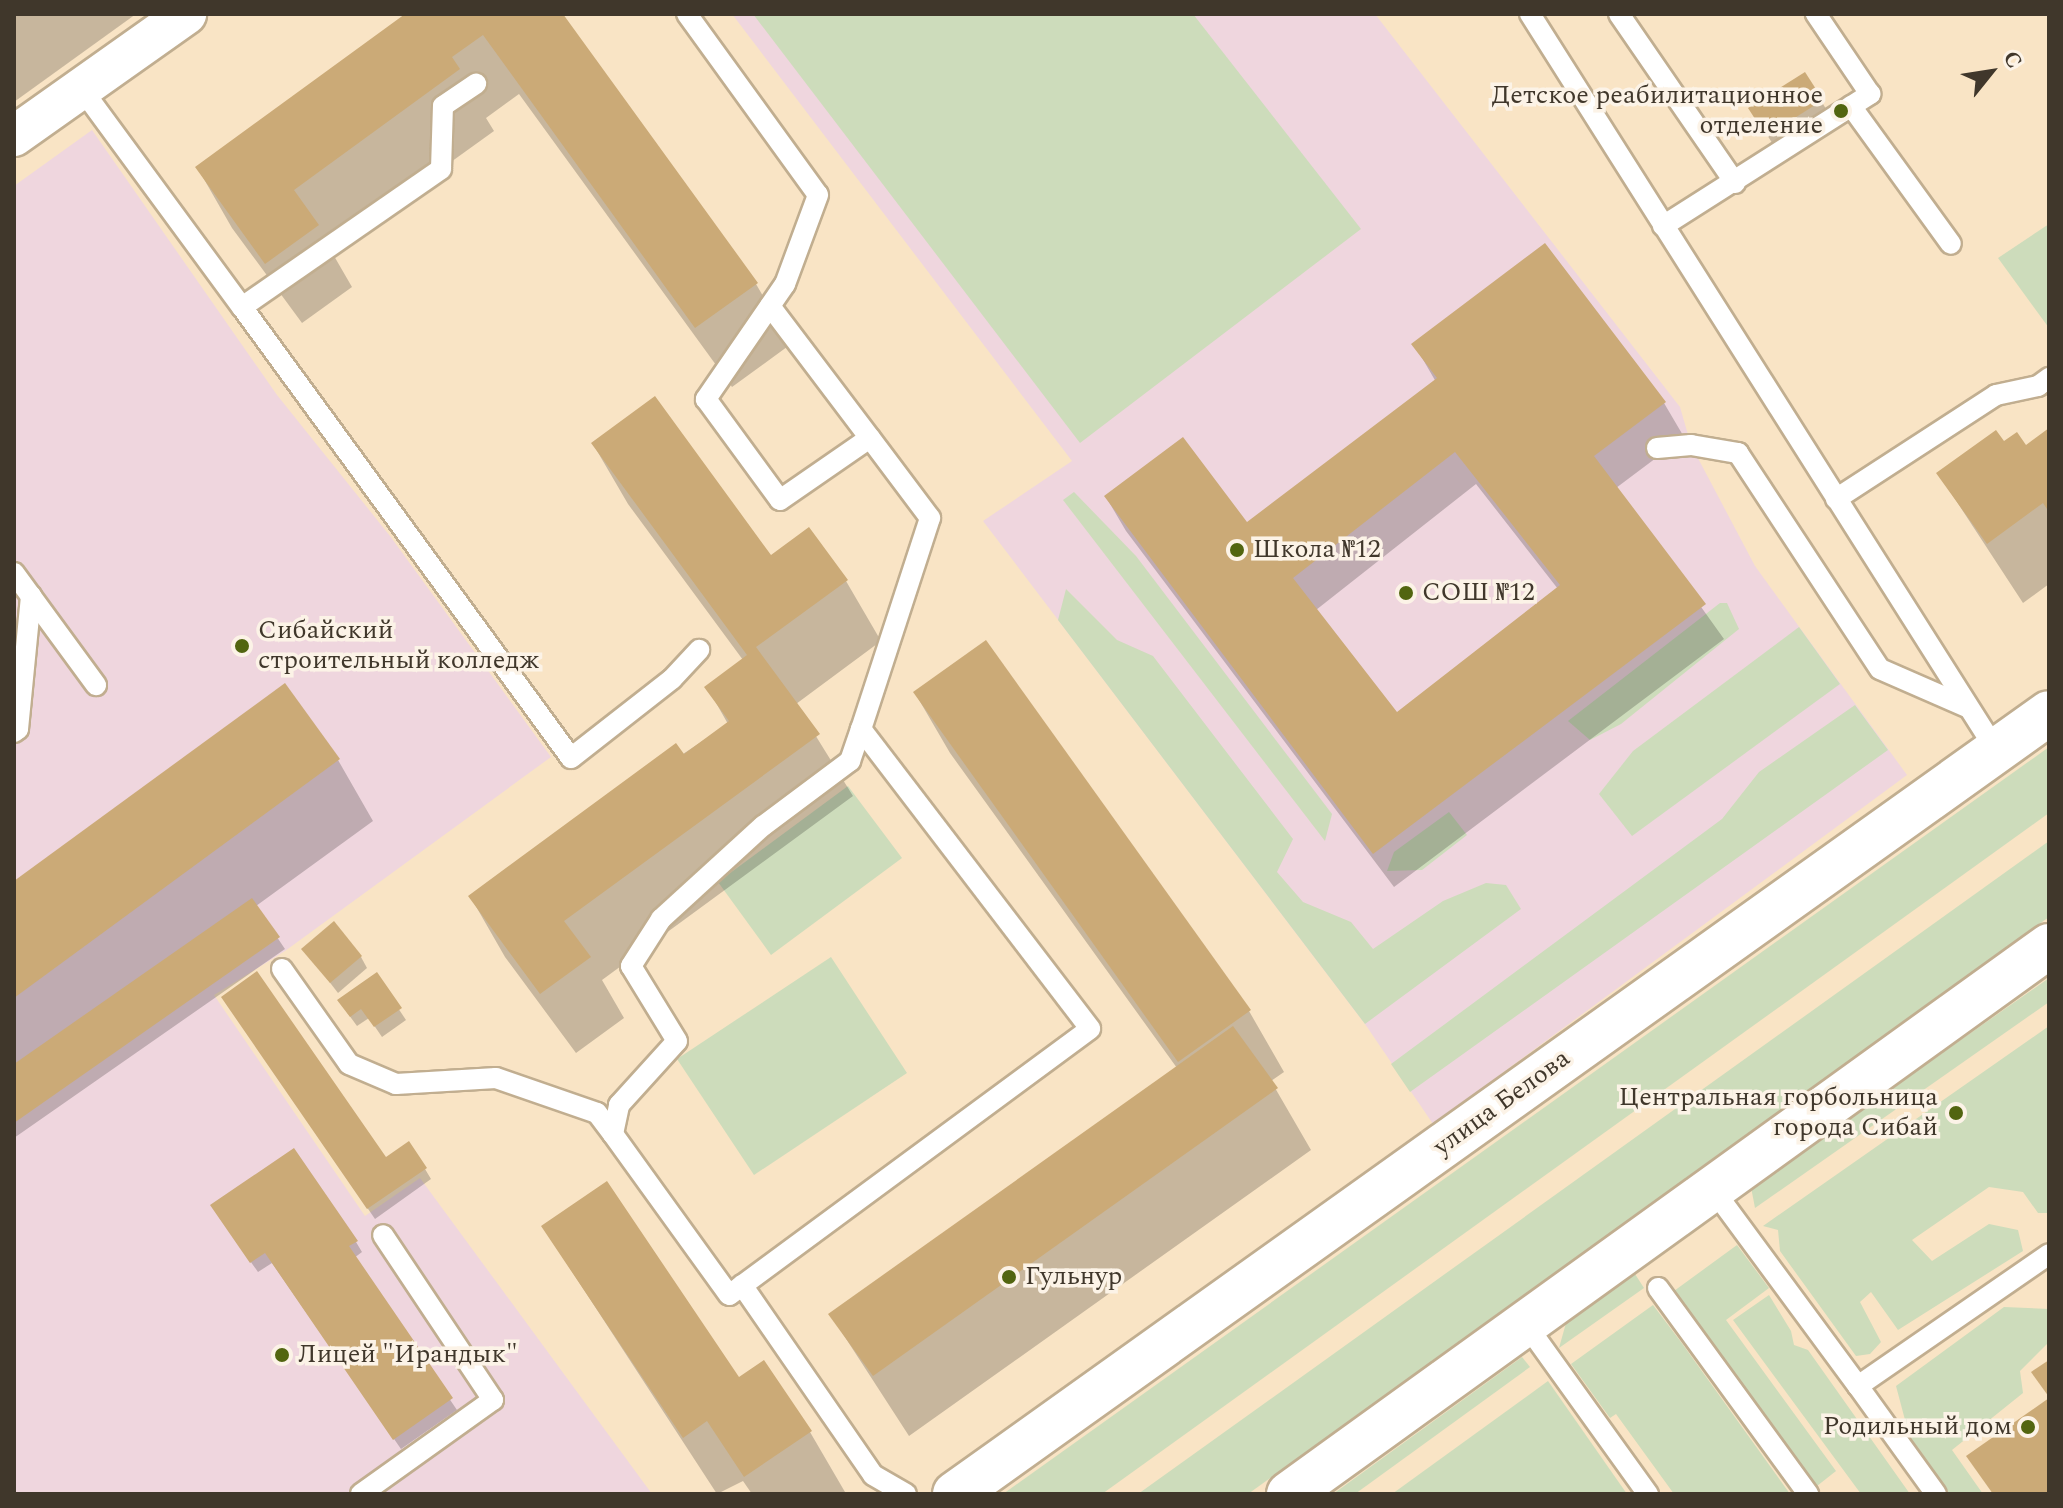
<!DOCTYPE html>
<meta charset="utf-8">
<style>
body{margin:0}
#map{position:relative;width:2063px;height:1508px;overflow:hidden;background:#f9e4c5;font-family:Spectral,serif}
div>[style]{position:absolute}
.education>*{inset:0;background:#efd6de}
.green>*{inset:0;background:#cddcbb}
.shadow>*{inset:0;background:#0003}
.building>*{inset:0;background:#cbaa77}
.roads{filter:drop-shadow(2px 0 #c1ae90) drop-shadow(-2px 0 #c1ae90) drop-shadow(0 2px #c1ae90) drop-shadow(0 -2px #c1ae90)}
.lane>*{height:20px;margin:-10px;padding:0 10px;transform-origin:10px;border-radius:10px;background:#fff}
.street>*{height:40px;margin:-20px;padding:0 20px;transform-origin:20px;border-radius:20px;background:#fff}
.secondary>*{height:44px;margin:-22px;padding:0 22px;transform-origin:22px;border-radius:22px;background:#fff}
.dots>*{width:22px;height:22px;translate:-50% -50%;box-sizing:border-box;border:4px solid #fcf3e7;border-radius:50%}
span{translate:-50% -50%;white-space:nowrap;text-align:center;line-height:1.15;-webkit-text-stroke:7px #fcf3e7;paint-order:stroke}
.poi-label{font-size:26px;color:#40372b}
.right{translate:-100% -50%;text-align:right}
.left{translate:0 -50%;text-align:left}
.street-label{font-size:26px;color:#40372b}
.frame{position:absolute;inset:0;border:16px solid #40372b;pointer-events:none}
.north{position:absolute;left:1951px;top:32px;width:80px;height:80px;-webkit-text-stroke:6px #fcf3e7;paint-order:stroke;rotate:60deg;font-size:22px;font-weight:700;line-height:32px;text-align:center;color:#40372b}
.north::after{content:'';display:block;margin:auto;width:28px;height:36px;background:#40372b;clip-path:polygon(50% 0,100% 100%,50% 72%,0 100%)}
</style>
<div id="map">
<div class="education">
<i style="clip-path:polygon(732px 14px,1375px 14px,1680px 407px,1691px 445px,1755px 566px,1907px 775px,1433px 1124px,1365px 1024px,983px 521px,1072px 461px)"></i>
<i style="clip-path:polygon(92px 130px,277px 395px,390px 536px,551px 757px,285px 951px,214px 995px,365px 1216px,420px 1178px,652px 1494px,14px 1494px,14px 186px)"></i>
</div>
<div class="green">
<i style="clip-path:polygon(753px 14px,1193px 14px,1361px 229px,1080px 443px)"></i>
<i style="clip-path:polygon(2049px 224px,2049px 328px,1998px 258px)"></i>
<i style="clip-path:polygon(1074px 492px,1136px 556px,1332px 814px,1325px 841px,1063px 500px)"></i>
<i style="clip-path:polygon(1066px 589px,1117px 640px,1153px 656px,1293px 839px,1277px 872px,1303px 902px,1351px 922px,1373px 949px,1443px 901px,1486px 883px,1506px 885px,1521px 909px,1365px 1024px,1058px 620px)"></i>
<i style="clip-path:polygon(1720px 603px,1727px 603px,1739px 629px,1621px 724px,1590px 740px,1568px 721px)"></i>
<i style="clip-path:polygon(1799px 627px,1840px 684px,1632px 836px,1599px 794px,1633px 751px)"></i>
<i style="clip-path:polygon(1855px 705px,1888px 750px,1410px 1092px,1391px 1064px,1722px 819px,1759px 772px)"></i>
<i style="clip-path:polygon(2049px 747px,2049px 813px,1102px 1494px,1003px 1494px)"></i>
<i style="clip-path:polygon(848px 786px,902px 858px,771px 955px,718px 882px)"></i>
<i style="clip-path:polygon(1449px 812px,1467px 835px,1422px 870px,1387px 871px,1394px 852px)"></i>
<i style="clip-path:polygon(2049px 841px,2049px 917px,1248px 1494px,1138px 1494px)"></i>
<i style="clip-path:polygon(831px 957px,907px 1073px,754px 1175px,677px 1059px)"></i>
<i style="clip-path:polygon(2049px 978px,2049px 1002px,1755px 1208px,1751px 1187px)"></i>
<i style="clip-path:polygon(2049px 1026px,2049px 1213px,2038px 1213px,2023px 1192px,1989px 1187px,1912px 1240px,1932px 1261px,1989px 1224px,2018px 1230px,2023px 1251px,1898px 1330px,1871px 1292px,1860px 1302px,1881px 1342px,1870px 1354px,1856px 1356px,1780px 1251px,1778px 1230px,1763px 1226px)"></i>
<i style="clip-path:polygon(1737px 1245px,1769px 1288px,1726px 1320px,1836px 1471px,1817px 1486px,1674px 1291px)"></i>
<i style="clip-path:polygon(1635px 1274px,1644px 1288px,1559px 1348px,1566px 1323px)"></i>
<i style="clip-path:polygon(1769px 1295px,1791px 1331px,1794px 1345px,1808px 1350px,1910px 1494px,1861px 1494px,1733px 1320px)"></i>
<i style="clip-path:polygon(1653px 1305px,1681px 1342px,1790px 1494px,1674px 1494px,1616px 1414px,1610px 1418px,1571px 1364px)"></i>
<i style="clip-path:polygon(2004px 1307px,2049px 1309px,2049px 1342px,2020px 1371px,2023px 1393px,1952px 1450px,1983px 1494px,1946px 1494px,1913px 1450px,1896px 1386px)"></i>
<i style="clip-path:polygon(1522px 1357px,1530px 1367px,1355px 1494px,1333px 1494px)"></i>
<i style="clip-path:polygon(1548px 1381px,1627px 1494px,1392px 1494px)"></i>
</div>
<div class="shadow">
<i style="clip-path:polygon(14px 14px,136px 14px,14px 102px)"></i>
<i style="clip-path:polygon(408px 14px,561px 14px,756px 284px,791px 344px,732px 387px,519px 94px,486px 118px,494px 131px,330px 249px,352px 287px,302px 323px,232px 228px,197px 167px)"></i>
<i style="clip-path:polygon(1805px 75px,1828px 112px,1774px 146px,1751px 109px)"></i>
<i style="clip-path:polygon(evenodd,1414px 344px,1664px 403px,1684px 437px,1616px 488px,1724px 639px,1394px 887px,1126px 531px,1106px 497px,1246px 524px,1436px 382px,1414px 344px,1476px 484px,1558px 589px,1397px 715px,1316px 610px,1476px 484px)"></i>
<i style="clip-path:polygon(2049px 431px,2049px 584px,2023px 603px,1938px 473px,2003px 444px,2025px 448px)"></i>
<i style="clip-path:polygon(593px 444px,771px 557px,846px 581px,881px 641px,796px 704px,853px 796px,602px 980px,624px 1018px,576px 1053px,505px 957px,470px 896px,728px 724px,707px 687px,743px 660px,628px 504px)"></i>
<i style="clip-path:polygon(284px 686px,338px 760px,373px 821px,256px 906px,285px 949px,14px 1138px,14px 883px)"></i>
<i style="clip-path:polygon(915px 693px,1249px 1011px,1284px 1072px,1271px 1081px,1311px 1150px,909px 1436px,830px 1314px,1177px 1068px,950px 753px)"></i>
<i style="clip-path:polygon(304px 949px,361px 957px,367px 968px,338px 993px)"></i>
<i style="clip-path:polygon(376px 975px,406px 1020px,382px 1037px,369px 1018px,357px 1026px,346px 1011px)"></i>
<i style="clip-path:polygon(230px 1008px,385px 1160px,425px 1169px,431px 1179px,375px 1219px)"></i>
<i style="clip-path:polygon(219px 1217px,356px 1242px,362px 1252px,354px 1258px,457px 1410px,401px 1449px,272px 1263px,258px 1272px)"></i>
<i style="clip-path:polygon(543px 1227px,810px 1432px,845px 1492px,752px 1494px,743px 1481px,717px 1494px)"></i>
</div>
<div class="building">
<i style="clip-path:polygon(405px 14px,563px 14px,758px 283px,695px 328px,483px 35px,452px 57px,460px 69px,294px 190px,319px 225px,265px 264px,195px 167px)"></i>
<i style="clip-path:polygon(1805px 72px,1823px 100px,1766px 136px,1748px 108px)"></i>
<i style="clip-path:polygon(evenodd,1545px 243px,1666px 402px,1594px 456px,1706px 604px,1373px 854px,1104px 496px,1183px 437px,1247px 522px,1437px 378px,1411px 344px,1545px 243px,1455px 452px,1560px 585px,1397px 712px,1293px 578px,1455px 452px)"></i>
<i style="clip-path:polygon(655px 396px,771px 555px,809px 527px,848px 580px,756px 647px,820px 734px,564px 921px,591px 957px,540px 994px,468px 896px,676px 743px,684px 754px,729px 721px,704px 687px,747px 655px,591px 443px)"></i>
<i style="clip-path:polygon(2049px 428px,2049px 512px,2043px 503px,1987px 544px,1936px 473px,1996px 430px,2004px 441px,2017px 432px,2026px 445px)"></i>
<i style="clip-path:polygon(986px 640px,1251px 1010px,1178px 1062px,913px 692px)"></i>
<i style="clip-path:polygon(285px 683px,340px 759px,14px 998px,14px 881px)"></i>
<i style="clip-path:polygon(252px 898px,280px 937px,14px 1123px,14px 1064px)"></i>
<i style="clip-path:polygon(334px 921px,362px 956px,330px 983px,301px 949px)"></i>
<i style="clip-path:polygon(257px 971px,386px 1157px,409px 1141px,427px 1168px,367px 1209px,221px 997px)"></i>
<i style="clip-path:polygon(377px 972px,402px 1008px,374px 1027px,361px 1009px,350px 1017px,337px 1000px)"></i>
<i style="clip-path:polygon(1233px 1026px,1278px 1088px,873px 1376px,828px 1314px)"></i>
<i style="clip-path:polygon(294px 1148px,358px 1241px,349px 1246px,453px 1398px,393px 1440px,265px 1253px,250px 1263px,210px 1205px)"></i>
<i style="clip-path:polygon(607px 1181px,739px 1377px,764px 1360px,812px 1431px,744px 1477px,707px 1421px,683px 1438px,541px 1226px)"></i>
<i style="clip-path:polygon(2049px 1360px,2049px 1397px,2031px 1372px)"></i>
<i style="clip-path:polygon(2049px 1398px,2049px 1494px,1993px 1494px,1966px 1456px)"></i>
</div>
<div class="roads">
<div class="lane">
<i style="left:687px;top:14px;width:223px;rotate:54.1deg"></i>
<i style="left:818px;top:195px;width:95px;rotate:110.3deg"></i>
<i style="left:785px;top:284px;width:140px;rotate:124.5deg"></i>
<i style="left:706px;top:399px;width:125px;rotate:53.8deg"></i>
<i style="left:780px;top:500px;width:109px;rotate:-34.6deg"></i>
<i style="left:870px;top:438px;width:100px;rotate:53.1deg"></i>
<i style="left:930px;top:518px;width:222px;rotate:108.1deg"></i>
<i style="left:861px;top:729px;width:377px;rotate:52.6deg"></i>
<i style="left:1090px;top:1029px;width:448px;rotate:143.6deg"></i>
<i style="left:729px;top:1295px;width:198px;rotate:-125.8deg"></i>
<i style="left:613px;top:1134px;width:30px;rotate:-78deg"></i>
<i style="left:619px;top:1105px;width:86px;rotate:-47.8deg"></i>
<i style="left:677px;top:1041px;width:88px;rotate:-121.5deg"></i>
<i style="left:631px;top:966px;width:56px;rotate:-57.4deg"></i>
<i style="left:661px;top:919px;width:138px;rotate:-42.4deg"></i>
<i style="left:763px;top:826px;width:109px;rotate:-36.8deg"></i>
<i style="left:850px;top:761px;width:34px;rotate:-71deg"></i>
<i style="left:1530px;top:14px;width:871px;rotate:57.66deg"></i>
<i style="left:1619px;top:14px;width:205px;rotate:55.5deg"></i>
<i style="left:81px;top:88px;width:272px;rotate:53.7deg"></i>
<i style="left:242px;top:307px;width:242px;rotate:-34.7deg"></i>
<i style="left:441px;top:169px;width:63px;rotate:-88.2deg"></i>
<i style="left:443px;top:106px;width:40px;rotate:-34deg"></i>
<i style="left:1851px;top:106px;width:170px;rotate:54.1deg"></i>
<i style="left:1663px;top:226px;width:246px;rotate:-32.5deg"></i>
<i style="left:1870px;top:94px;width:97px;rotate:-124deg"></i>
<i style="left:770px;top:306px;width:166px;rotate:52.9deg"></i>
<i style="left:242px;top:307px;width:558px;rotate:53.89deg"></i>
<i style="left:571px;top:758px;width:128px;rotate:-38deg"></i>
<i style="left:672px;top:679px;width:40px;rotate:-47deg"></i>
<i style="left:1657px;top:448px;width:34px;rotate:-5deg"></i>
<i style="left:1691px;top:445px;width:48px;rotate:9.7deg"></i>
<i style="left:1738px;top:453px;width:258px;rotate:56.7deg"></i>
<i style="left:1880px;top:669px;width:95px;rotate:23.6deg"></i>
<i style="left:1836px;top:499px;width:191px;rotate:-33deg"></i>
<i style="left:1996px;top:395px;width:43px;rotate:-12.1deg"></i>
<i style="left:2038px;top:386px;width:14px;rotate:-36deg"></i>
<i style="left:14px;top:573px;width:139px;rotate:53.8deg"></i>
<i style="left:14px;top:732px;width:5px;rotate:-37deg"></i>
<i style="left:18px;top:729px;width:134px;rotate:-84.4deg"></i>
<i style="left:282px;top:969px;width:116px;rotate:54.8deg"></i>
<i style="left:349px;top:1064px;width:51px;rotate:23.1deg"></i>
<i style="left:396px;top:1084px;width:100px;rotate:-3.4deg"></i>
<i style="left:496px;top:1078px;width:107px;rotate:19.1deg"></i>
<i style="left:597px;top:1113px;width:26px;rotate:53deg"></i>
<i style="left:1712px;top:1188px;width:246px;rotate:53.6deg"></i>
<i style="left:1858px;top:1386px;width:232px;rotate:-34.6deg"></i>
<i style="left:742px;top:1285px;width:231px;rotate:55.4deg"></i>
<i style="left:873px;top:1475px;width:38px;rotate:30deg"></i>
<i style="left:1658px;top:1288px;width:255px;rotate:53.9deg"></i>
<i style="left:1525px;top:1323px;width:211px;rotate:54.3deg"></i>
<i style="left:1858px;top:1386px;width:133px;rotate:54.2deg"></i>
<i style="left:361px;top:1494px;width:162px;rotate:-35.5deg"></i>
<i style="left:493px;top:1400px;width:198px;rotate:-123.7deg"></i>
</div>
<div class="street">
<i style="left:14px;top:136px;width:211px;rotate:-35.3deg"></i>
</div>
<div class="secondary">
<i style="left:955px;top:1494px;width:1344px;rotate:-35.52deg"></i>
<i style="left:1289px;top:1494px;width:937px;rotate:-35.79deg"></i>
</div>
</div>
<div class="dots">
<i style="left:1841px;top:111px;background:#526510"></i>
<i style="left:1237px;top:550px;background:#526510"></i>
<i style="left:1406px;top:593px;background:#526510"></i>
<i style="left:242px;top:646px;background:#526510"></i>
<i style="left:1956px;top:1113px;background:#526510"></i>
<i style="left:1009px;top:1277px;background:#526510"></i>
<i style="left:282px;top:1355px;background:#526510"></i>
<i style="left:2028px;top:1427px;background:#526510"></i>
</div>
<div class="poi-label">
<span class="right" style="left:1823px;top:111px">Детское реабилитационное<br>отделение</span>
<span class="left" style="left:1253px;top:550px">Школа №12</span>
<span class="left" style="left:1422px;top:593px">СОШ №12</span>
<span class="left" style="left:258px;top:646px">Сибайский<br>строительный колледж</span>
<span class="right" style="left:1938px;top:1113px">Центральная горбольница<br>города Сибай</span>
<span class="left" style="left:1025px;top:1277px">Гульнур</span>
<span class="left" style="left:298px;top:1355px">Лицей "Ирандык"</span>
<span class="right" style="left:2012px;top:1427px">Родильный дом</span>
</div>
<div class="street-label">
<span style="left:1502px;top:1103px;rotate:-36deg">улица Белова</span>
</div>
<div class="frame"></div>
<div class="north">С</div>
</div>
